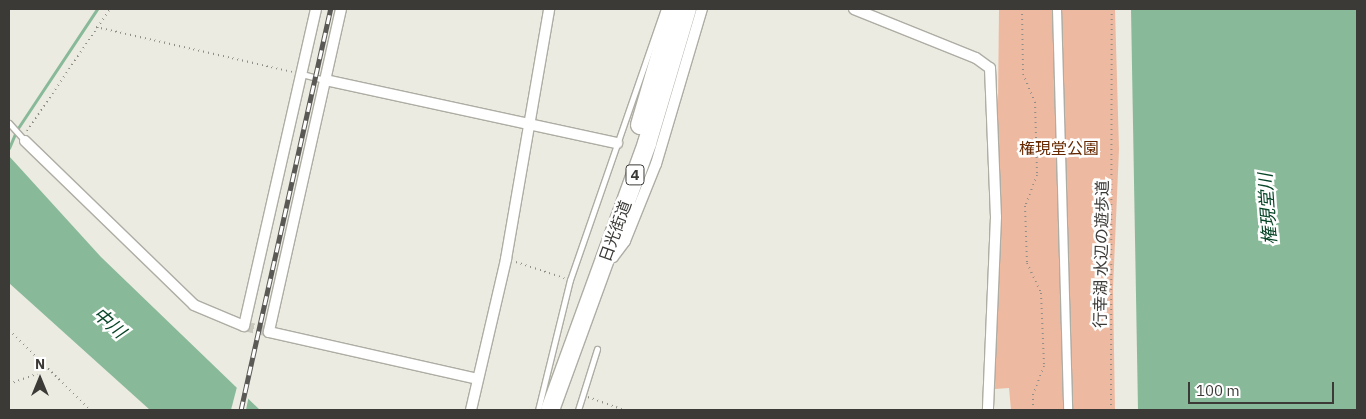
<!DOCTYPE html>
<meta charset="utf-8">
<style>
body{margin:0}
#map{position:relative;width:1366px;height:419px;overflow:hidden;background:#ecebe1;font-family:"IBM Plex Sans","Noto Sans JP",sans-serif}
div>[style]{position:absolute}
.green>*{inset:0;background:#edbaa1}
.water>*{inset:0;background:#88ba99}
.pier>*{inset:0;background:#ecebe1}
.stream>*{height:3px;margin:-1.5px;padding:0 1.5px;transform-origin:1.5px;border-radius:1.5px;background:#88ba99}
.minor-tunnel>*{height:10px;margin-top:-5px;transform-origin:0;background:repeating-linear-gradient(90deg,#c9c8bf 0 10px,transparent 0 15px)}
.path>*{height:2px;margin-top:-1px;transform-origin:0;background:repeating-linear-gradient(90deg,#8f8e88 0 1px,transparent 0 5px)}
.roads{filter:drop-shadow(1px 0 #aeada4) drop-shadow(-1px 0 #aeada4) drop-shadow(0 1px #aeada4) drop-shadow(0 -1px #aeada4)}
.service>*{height:5px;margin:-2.5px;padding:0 2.5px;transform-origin:2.5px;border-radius:2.5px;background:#fff}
.pedestrian>*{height:8px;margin:-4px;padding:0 4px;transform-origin:4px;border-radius:4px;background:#fff}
.minor>*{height:10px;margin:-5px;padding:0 5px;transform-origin:5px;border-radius:5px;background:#fff}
.trunk>*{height:18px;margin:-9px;padding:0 9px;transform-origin:9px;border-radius:9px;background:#fff}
.rail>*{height:5px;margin-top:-2.5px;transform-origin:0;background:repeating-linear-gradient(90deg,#fff 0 9px,#5a5955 0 18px);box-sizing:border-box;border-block:1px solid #5a5955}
span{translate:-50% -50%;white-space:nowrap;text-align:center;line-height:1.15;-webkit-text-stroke:5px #fff;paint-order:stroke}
.shield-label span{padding:1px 4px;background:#fff;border:1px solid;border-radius:4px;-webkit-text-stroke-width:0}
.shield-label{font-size:15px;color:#3b3a37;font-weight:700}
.park-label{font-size:16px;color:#652800}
.street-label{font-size:16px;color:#3b3a37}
.water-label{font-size:18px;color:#084628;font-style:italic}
.frame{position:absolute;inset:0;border:10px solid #3b3a37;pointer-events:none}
.north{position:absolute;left:15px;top:354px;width:50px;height:50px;-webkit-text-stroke:4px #fff;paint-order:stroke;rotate:0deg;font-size:14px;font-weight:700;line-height:20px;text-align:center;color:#3b3a37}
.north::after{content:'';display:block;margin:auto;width:18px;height:22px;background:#3b3a37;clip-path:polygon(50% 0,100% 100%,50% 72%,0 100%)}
.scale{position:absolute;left:1188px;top:382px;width:146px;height:22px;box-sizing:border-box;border:2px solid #3b3a37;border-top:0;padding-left:6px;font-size:15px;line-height:18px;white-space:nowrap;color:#3b3a37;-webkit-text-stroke:4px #fff;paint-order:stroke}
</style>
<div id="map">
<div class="green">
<i style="clip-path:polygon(999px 9px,1115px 9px,1119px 149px,1113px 289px,1115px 410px,1011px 410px,1009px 388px,995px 389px)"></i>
</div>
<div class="water">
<i style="clip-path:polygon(1131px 9px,1357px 9px,1357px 410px,1138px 410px)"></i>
<i style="clip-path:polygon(9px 156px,101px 257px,260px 410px,150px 410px,9px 283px)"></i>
</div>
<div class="pier">
<i style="clip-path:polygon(238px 383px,249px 395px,246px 410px,231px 410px)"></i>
</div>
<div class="stream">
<i style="left:18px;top:128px;width:143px;rotate:-56.4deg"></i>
<i style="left:9px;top:148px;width:15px;rotate:-67deg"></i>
</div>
<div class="minor-tunnel">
<i style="left:244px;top:326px;width:26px;rotate:13deg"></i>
</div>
<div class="path">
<i style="left:1022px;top:9px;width:65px;rotate:89.1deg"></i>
<i style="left:1023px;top:74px;width:30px;rotate:67deg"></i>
<i style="left:1035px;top:102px;width:73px;rotate:88.4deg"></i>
<i style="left:1037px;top:175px;width:33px;rotate:111deg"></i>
<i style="left:1025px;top:206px;width:57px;rotate:88deg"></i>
<i style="left:1027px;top:263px;width:33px;rotate:65deg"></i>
<i style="left:1041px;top:293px;width:73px;rotate:87.6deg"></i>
<i style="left:1044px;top:366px;width:30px;rotate:111deg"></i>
<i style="left:1033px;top:394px;width:16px;rotate:90deg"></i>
<i style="left:96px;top:27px;width:201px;rotate:12.9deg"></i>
<i style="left:27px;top:131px;width:148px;rotate:-55.8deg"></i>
<i style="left:516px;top:262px;width:51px;rotate:18.4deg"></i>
<i style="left:9px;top:330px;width:114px;rotate:44.6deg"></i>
<i style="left:9px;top:384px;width:30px;rotate:-20deg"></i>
<i style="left:588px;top:397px;width:37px;rotate:20deg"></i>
<i style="left:1111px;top:410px;width:401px;rotate:-89.9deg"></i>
</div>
<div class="roads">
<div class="service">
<i style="left:302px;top:74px;width:24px;rotate:15deg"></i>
<i style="left:9px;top:123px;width:24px;rotate:48deg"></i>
<i style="left:538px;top:410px;width:134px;rotate:-76.2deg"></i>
<i style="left:570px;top:280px;width:287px;rotate:-70.9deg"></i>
<i style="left:578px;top:410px;width:64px;rotate:-72.7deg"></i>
</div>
<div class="pedestrian">
<i style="left:1057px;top:9px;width:401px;rotate:88.4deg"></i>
</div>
<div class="minor">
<i style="left:341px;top:9px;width:331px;rotate:102.6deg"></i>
<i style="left:269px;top:332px;width:213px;rotate:12.7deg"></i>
<i style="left:854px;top:9px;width:131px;rotate:21.9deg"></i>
<i style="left:976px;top:58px;width:17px;rotate:36deg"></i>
<i style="left:990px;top:68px;width:149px;rotate:87.7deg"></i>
<i style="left:996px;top:217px;width:193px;rotate:92.4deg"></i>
<i style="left:325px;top:80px;width:299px;rotate:12.2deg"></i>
<i style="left:25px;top:141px;width:235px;rotate:44.1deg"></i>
<i style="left:194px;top:305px;width:54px;rotate:22.8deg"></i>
<i style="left:244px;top:326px;width:325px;rotate:-77.2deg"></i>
<i style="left:604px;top:258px;width:9px;rotate:-6deg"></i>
<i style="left:613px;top:257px;width:20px;rotate:-53deg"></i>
<i style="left:625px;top:241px;width:83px;rotate:-68.1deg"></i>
<i style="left:656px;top:164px;width:162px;rotate:-73.5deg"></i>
<i style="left:471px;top:410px;width:155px;rotate:-76.9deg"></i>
<i style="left:506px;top:259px;width:254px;rotate:-80.2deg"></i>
</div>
<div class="trunk">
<i style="left:640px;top:125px;width:121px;rotate:-73.7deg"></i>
<i style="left:550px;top:410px;width:284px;rotate:-70deg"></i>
<i style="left:647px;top:143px;width:140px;rotate:-73.4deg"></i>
</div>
</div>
<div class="rail">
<i style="left:241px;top:410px;width:411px;rotate:-77.4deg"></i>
</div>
<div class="shield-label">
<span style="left:635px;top:175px">4</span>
</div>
<div class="park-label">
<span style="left:1059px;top:148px">権現堂公園</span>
</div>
<div class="street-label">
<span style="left:615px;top:231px;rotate:-70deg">日光街道</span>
<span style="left:1101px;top:254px;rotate:-89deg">行幸湖 水辺の遊歩道</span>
</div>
<div class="water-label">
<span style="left:1268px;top:209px;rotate:-94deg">権現堂川</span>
<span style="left:109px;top:323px;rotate:41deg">中川</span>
</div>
<div class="frame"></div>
<div class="north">N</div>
<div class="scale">100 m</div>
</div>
